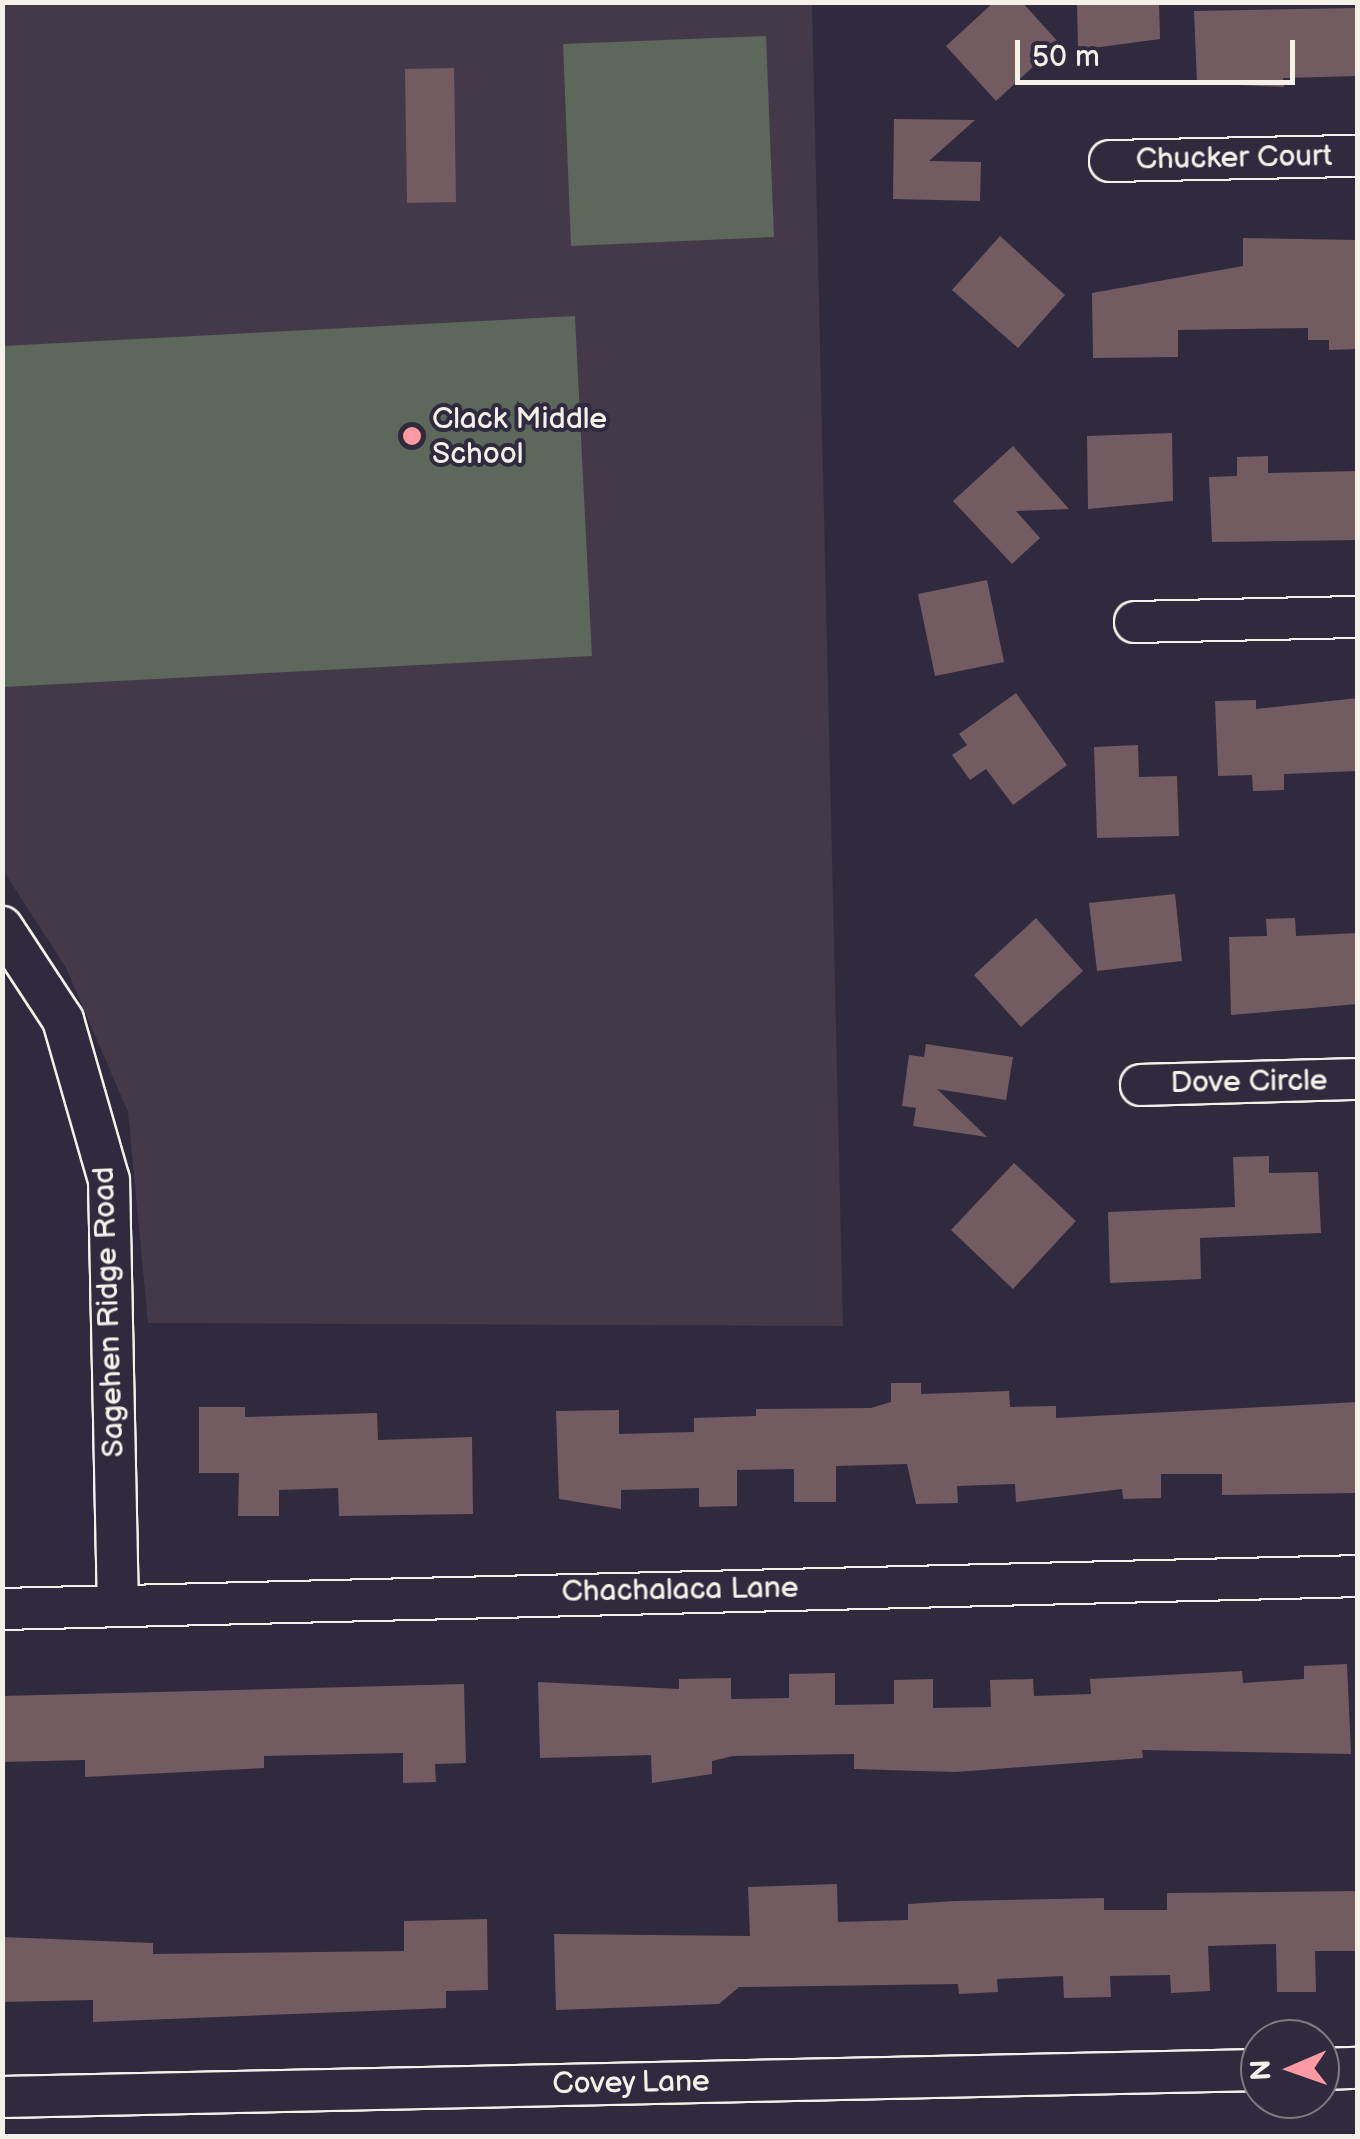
<!DOCTYPE html>
<style>
body{margin:0}
#map{position:relative;width:1360px;height:2139px;overflow:hidden;background:#2f2a3d;font-family:"Balsamiq Sans",sans-serif}
div>[style]{position:absolute}
.built>*{inset:0;background:#433948}
.green>*{inset:0;background:#5d675b}
.building>*{inset:0;background:#735c61}
.roads{filter:drop-shadow(2px 0 #f4f1e8) drop-shadow(-2px 0 #f4f1e8) drop-shadow(0 2px #f4f1e8) drop-shadow(0 -2px #f4f1e8)}
.minor>*{height:40px;margin:-20px;padding:0 20px;transform-origin:20px;border-radius:20px;background:#2f2a3d}
.dots>*{width:28px;height:28px;translate:-50% -50%;box-sizing:border-box;border:5px solid #2f2a3d;border-radius:50%}
span{translate:-50% -50%;white-space:nowrap;text-align:center;line-height:1.15;-webkit-text-stroke:8px #2f2a3d;paint-order:stroke}
.street-label{font-size:30px;color:#f4f1e8}
.poi-label{font-size:30px;color:#f4f1e8}
.left{translate:0 -50%;text-align:left}
.frame{position:absolute;inset:0;border:5px solid #f4f1e8;pointer-events:none}
.north{position:absolute;left:1240px;top:2019px;width:100px;height:100px;box-sizing:border-box;background:#2f2a3d;border:2px solid #7e7a81;border-radius:50%;rotate:268deg;font-size:28px;font-weight:700;line-height:40px;text-align:center;color:#f4f1e8}
.north::after{content:'';display:block;margin:auto;width:35px;height:45px;background:#ff9aa2;clip-path:polygon(50% 0,100% 100%,50% 72%,0 100%)}
.scale{position:absolute;left:1015px;top:40px;width:280px;height:45px;box-sizing:border-box;border:5px solid #f4f1e8;border-top:0;padding-left:12px;font-size:30px;line-height:35px;white-space:nowrap;color:#f4f1e8;-webkit-text-stroke:8px #2f2a3d;paint-order:stroke}
</style>
<div id="map">
<div class="built">
<i style="clip-path:polygon(3px 3px,812px 3px,843px 1326px,148px 1323px,128px 1112px,66px 968px,3px 870px)"></i>
</div>
<div class="green">
<i style="clip-path:polygon(766px 36px,774px 237px,571px 246px,563px 44px)"></i>
<i style="clip-path:polygon(575px 316px,592px 656px,3px 687px,3px 346px)"></i>
</div>
<div class="building">
<i style="clip-path:polygon(994px 2px,1022px 2px,1059px 43px,996px 101px,946px 46px)"></i>
<i style="clip-path:polygon(1077px 2px,1159px 2px,1160px 39px,1078px 50px)"></i>
<i style="clip-path:polygon(1358px 8px,1358px 76px,1283px 78px,1284px 87px,1197px 83px,1194px 11px)"></i>
<i style="clip-path:polygon(454px 68px,456px 202px,407px 203px,405px 69px)"></i>
<i style="clip-path:polygon(894px 119px,975px 120px,929px 161px,981px 162px,980px 201px,893px 199px)"></i>
<i style="clip-path:polygon(1000px 236px,1065px 295px,1018px 348px,952px 290px)"></i>
<i style="clip-path:polygon(1243px 238px,1358px 240px,1358px 349px,1329px 350px,1329px 340px,1308px 340px,1308px 328px,1178px 330px,1178px 357px,1093px 358px,1092px 293px,1243px 266px)"></i>
<i style="clip-path:polygon(1172px 433px,1173px 501px,1088px 509px,1087px 436px)"></i>
<i style="clip-path:polygon(1013px 446px,1069px 509px,1016px 511px,1040px 538px,1012px 564px,953px 501px)"></i>
<i style="clip-path:polygon(1268px 456px,1268px 473px,1358px 471px,1358px 540px,1212px 542px,1209px 477px,1237px 476px,1237px 457px)"></i>
<i style="clip-path:polygon(987px 580px,1004px 662px,935px 676px,918px 594px)"></i>
<i style="clip-path:polygon(1016px 693px,1067px 765px,1013px 805px,986px 769px,970px 780px,952px 755px,967px 745px,959px 734px)"></i>
<i style="clip-path:polygon(1358px 698px,1358px 771px,1284px 774px,1284px 790px,1253px 791px,1252px 775px,1218px 776px,1215px 701px,1256px 700px,1256px 709px)"></i>
<i style="clip-path:polygon(1138px 745px,1139px 777px,1177px 776px,1179px 836px,1097px 838px,1094px 747px)"></i>
<i style="clip-path:polygon(1175px 894px,1182px 961px,1097px 971px,1089px 903px)"></i>
<i style="clip-path:polygon(1036px 918px,1083px 971px,1021px 1027px,974px 975px)"></i>
<i style="clip-path:polygon(1295px 918px,1296px 936px,1358px 933px,1358px 1004px,1231px 1015px,1229px 937px,1267px 936px,1266px 919px)"></i>
<i style="clip-path:polygon(926px 1044px,1013px 1057px,1006px 1100px,937px 1089px,987px 1137px,913px 1126px,916px 1108px,902px 1106px,909px 1055px,924px 1057px)"></i>
<i style="clip-path:polygon(1269px 1156px,1269px 1173px,1318px 1172px,1321px 1233px,1200px 1238px,1201px 1279px,1110px 1283px,1108px 1212px,1235px 1207px,1233px 1157px)"></i>
<i style="clip-path:polygon(1014px 1163px,1076px 1221px,1013px 1289px,951px 1230px)"></i>
<i style="clip-path:polygon(891px 1383px,921px 1383px,921px 1394px,1009px 1391px,1010px 1407px,1056px 1406px,1056px 1418px,1358px 1402px,1358px 1493px,1222px 1495px,1222px 1474px,1161px 1474px,1161px 1498px,1123px 1499px,1122px 1489px,1016px 1502px,1015px 1484px,957px 1486px,958px 1503px,916px 1504px,907px 1464px,836px 1466px,836px 1502px,794px 1502px,794px 1469px,737px 1470px,737px 1506px,699px 1507px,699px 1488px,621px 1490px,621px 1509px,559px 1499px,556px 1411px,619px 1410px,619px 1434px,694px 1432px,694px 1418px,756px 1416px,756px 1409px,871px 1408px,891px 1402px)"></i>
<i style="clip-path:polygon(199px 1407px,245px 1407px,245px 1417px,377px 1413px,378px 1440px,472px 1437px,473px 1514px,339px 1516px,338px 1488px,279px 1490px,279px 1516px,238px 1516px,239px 1473px,199px 1473px)"></i>
<i style="clip-path:polygon(1347px 1664px,1351px 1754px,1142px 1750px,1143px 1758px,955px 1772px,854px 1769px,854px 1754px,733px 1756px,712px 1761px,712px 1774px,652px 1783px,651px 1755px,540px 1758px,538px 1682px,679px 1689px,679px 1679px,731px 1678px,731px 1699px,789px 1698px,789px 1674px,835px 1673px,835px 1705px,894px 1704px,894px 1680px,933px 1679px,933px 1708px,991px 1707px,990px 1680px,1033px 1679px,1034px 1696px,1091px 1694px,1090px 1679px,1242px 1671px,1243px 1683px,1304px 1679px,1304px 1666px)"></i>
<i style="clip-path:polygon(464px 1684px,466px 1763px,435px 1764px,436px 1782px,403px 1783px,403px 1753px,264px 1756px,264px 1768px,85px 1777px,85px 1760px,2px 1762px,2px 1696px)"></i>
<i style="clip-path:polygon(837px 1884px,838px 1922px,908px 1920px,908px 1904px,955px 1901px,1104px 1898px,1104px 1910px,1167px 1910px,1167px 1893px,1358px 1891px,1358px 1951px,1315px 1951px,1316px 1992px,1277px 1992px,1276px 1944px,1208px 1946px,1210px 1991px,1171px 1993px,1170px 1975px,1110px 1976px,1111px 1997px,1064px 1998px,1063px 1976px,997px 1979px,998px 1992px,959px 1994px,958px 1984px,739px 1987px,719px 2004px,556px 2010px,554px 1934px,750px 1936px,748px 1887px)"></i>
<i style="clip-path:polygon(487px 1919px,488px 1990px,446px 1991px,446px 2008px,93px 2022px,93px 2000px,2px 2002px,2px 1937px,153px 1943px,153px 1954px,404px 1951px,404px 1921px)"></i>
</div>
<div class="roads">
<div class="minor">
<i style="left:1110px;top:161px;width:248px;rotate:-1.2deg"></i>
<i style="left:1135px;top:622px;width:223px;rotate:-1.3deg"></i>
<i style="left:2px;top:927px;width:111px;rotate:56.7deg"></i>
<i style="left:63px;top:1020px;width:166px;rotate:74deg"></i>
<i style="left:109px;top:1180px;width:421px;rotate:88.8deg"></i>
<i style="left:1141px;top:1085px;width:217px;rotate:-1.6deg"></i>
<i style="left:2px;top:1609px;width:1356px;rotate:-1.39deg"></i>
<i style="left:1320px;top:2069px;width:38px;rotate:-2deg"></i>
<i style="left:2px;top:2097px;width:1258px;rotate:-1.23deg"></i>
</div>
</div>
<div class="dots">
<i style="left:412px;top:436px;background:#ff9aa2"></i>
</div>
<div class="street-label">
<span style="left:1234px;top:158px;rotate:-1deg">Chucker Court</span>
<span style="left:1249px;top:1082px;rotate:-1deg">Dove Circle</span>
<span style="left:109px;top:1312px;rotate:-92deg">Sagehen Ridge Road</span>
<span style="left:680px;top:1590px;rotate:-1deg">Chachalaca Lane</span>
<span style="left:631px;top:2083px;rotate:-1deg">Covey Lane</span>
</div>
<div class="poi-label">
<span class="left" style="left:432px;top:436px">Clack Middle<br>School</span>
</div>
<div class="frame"></div>
<div class="north">N</div>
<div class="scale">50 m</div>
</div>
